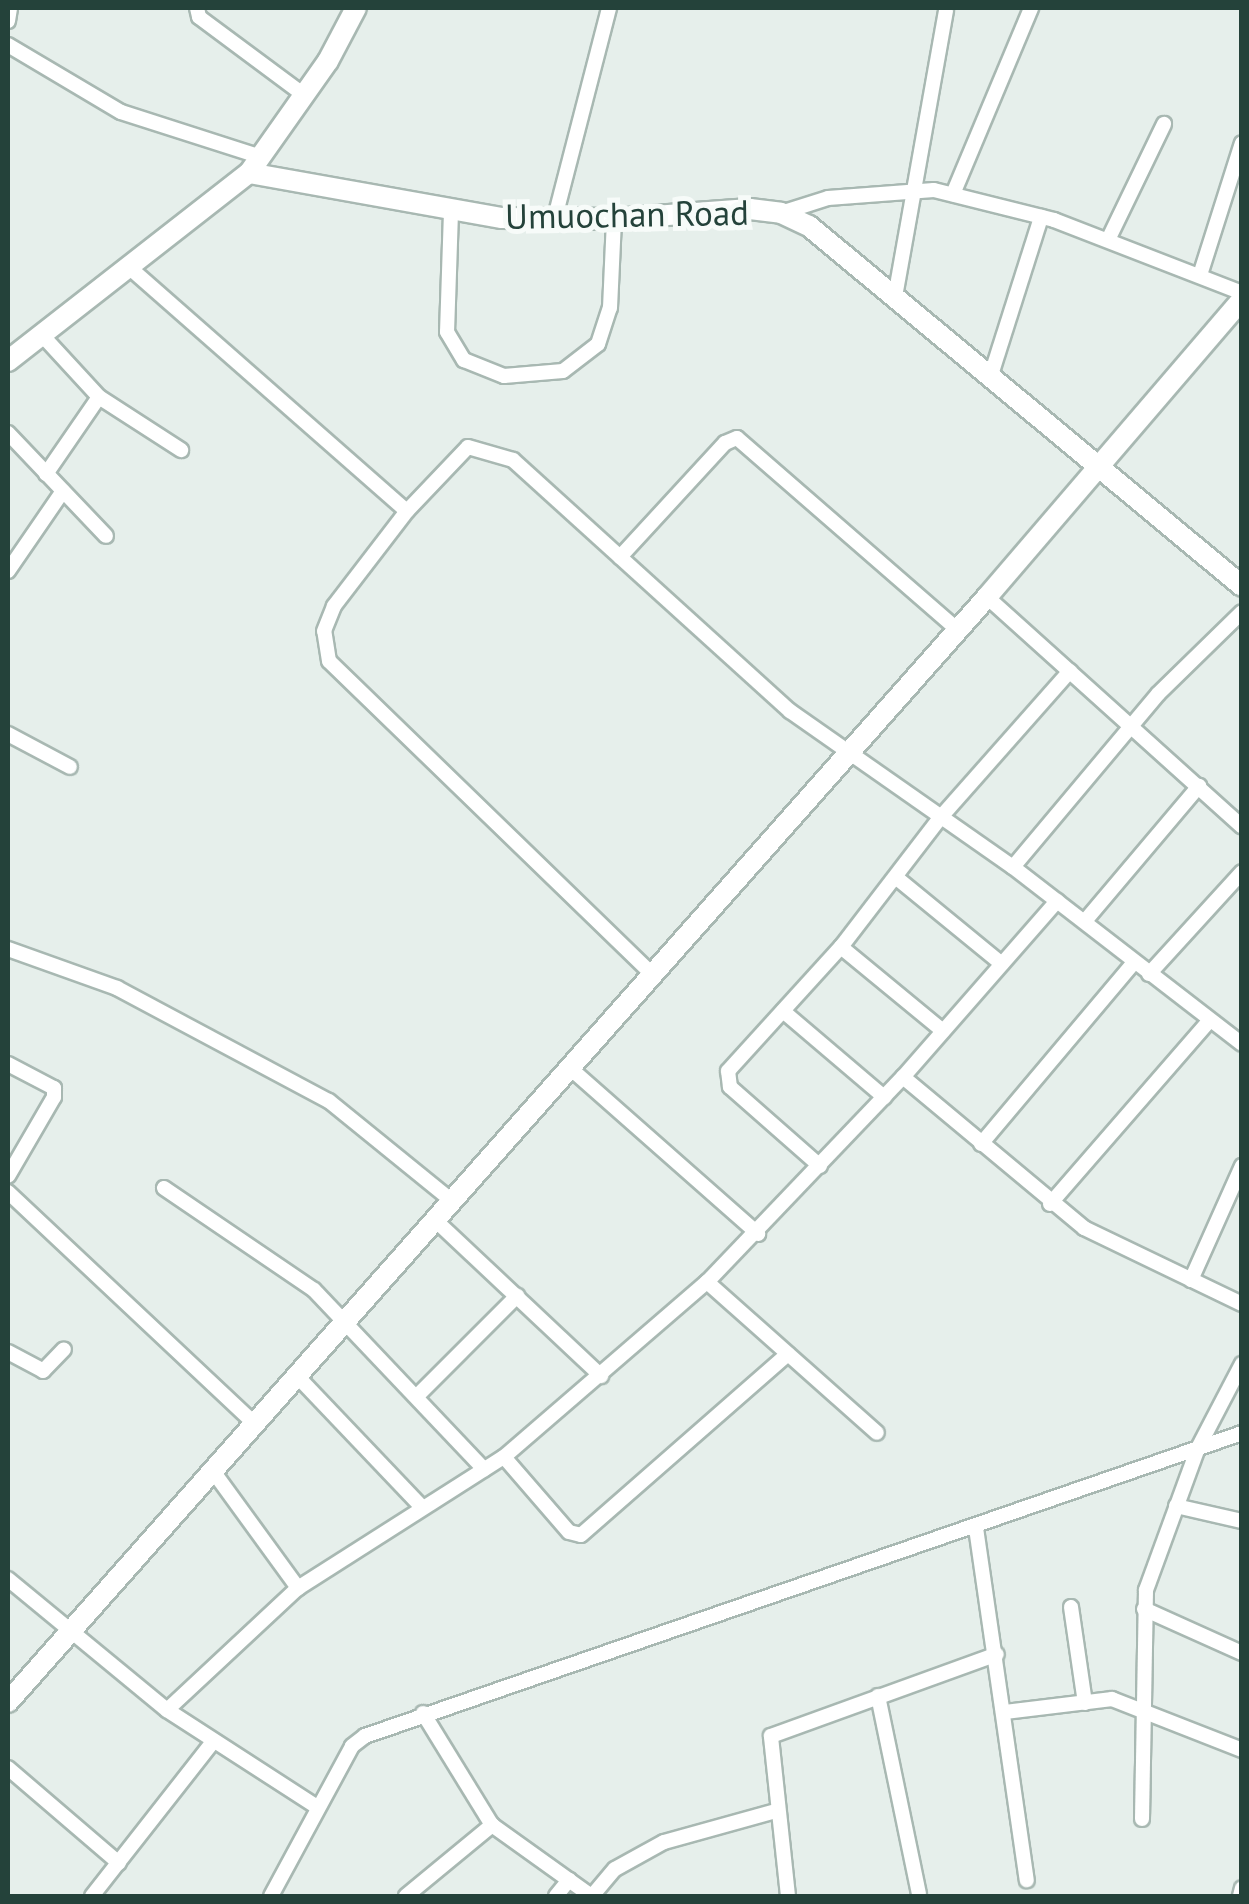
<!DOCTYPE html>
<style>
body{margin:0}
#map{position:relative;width:1249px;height:1904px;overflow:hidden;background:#e6efeb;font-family:"PT Sans",sans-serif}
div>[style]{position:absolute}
.roads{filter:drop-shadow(2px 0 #a8b8b2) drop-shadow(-2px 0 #a8b8b2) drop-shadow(0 2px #a8b8b2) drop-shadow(0 -2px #a8b8b2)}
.street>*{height:14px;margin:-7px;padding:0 7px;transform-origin:7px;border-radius:7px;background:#fff}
.secondary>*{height:20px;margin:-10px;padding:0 10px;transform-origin:10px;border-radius:10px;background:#fff}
span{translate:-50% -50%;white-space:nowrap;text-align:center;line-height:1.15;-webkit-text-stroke:10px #f7fbf9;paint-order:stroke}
.street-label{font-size:35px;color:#24423a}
.frame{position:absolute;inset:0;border:10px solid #24423a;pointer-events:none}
</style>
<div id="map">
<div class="roads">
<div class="street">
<i style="left:197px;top:8px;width:9px;rotate:77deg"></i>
<i style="left:199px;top:17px;width:131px;rotate:36.6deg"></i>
<i style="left:8px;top:21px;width:13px;rotate:-81deg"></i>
<i style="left:8px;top:45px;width:131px;rotate:30.7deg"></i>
<i style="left:121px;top:112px;width:147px;rotate:17.8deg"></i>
<i style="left:953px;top:194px;width:202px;rotate:-67.2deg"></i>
<i style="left:451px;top:212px;width:120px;rotate:91.9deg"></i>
<i style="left:447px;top:332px;width:33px;rotate:59deg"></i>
<i style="left:464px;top:360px;width:43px;rotate:21.8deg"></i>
<i style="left:504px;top:376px;width:59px;rotate:-4.8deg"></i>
<i style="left:563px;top:371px;width:44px;rotate:-37.6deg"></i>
<i style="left:598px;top:344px;width:38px;rotate:-72deg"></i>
<i style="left:610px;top:308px;width:89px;rotate:-87.4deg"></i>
<i style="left:781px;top:213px;width:49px;rotate:-17.7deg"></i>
<i style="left:828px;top:198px;width:106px;rotate:-4.3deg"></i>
<i style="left:934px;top:190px;width:124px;rotate:14deg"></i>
<i style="left:1054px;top:220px;width:202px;rotate:21.2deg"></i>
<i style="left:554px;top:221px;width:220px;rotate:-75.5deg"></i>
<i style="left:1108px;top:240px;width:129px;rotate:-64.2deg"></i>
<i style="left:130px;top:268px;width:368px;rotate:41.3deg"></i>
<i style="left:1201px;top:272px;width:135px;rotate:-72.4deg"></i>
<i style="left:895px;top:297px;width:291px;rotate:-79.9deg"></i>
<i style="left:42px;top:335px;width:84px;rotate:47.4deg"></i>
<i style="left:99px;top:397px;width:98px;rotate:32.9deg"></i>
<i style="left:991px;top:375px;width:166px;rotate:-72.4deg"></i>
<i style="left:8px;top:433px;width:142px;rotate:46.4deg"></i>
<i style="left:46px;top:474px;width:93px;rotate:-55.5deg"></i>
<i style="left:620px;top:557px;width:155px;rotate:-47.4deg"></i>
<i style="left:725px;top:443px;width:13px;rotate:-23deg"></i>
<i style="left:737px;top:438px;width:293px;rotate:41deg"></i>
<i style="left:8px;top:571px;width:97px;rotate:-55.5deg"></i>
<i style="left:987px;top:597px;width:343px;rotate:42deg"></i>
<i style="left:8px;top:734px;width:70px;rotate:28deg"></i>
<i style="left:1013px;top:867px;width:226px;rotate:-50deg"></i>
<i style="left:1158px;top:694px;width:117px;rotate:-44.3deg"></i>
<i style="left:898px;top:879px;width:134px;rotate:39.3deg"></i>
<i style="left:1085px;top:921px;width:177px;rotate:-49.8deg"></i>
<i style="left:841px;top:947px;width:132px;rotate:39.5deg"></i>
<i style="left:8px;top:949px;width:116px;rotate:19.7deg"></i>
<i style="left:117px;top:988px;width:240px;rotate:28.1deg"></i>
<i style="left:329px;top:1101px;width:159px;rotate:39.1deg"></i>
<i style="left:1149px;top:974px;width:138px;rotate:-47.6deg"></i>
<i style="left:653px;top:975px;width:451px;rotate:-135.9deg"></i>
<i style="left:329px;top:661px;width:30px;rotate:-99deg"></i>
<i style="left:324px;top:631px;width:27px;rotate:-68deg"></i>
<i style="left:334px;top:606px;width:120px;rotate:-52.5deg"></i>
<i style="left:407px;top:511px;width:88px;rotate:-46.4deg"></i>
<i style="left:468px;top:447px;width:47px;rotate:16.1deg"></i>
<i style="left:513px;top:460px;width:374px;rotate:42.2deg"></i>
<i style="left:790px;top:711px;width:272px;rotate:35deg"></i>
<i style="left:1013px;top:867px;width:289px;rotate:37.7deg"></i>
<i style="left:783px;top:1011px;width:133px;rotate:40.4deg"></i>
<i style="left:8px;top:1064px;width:52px;rotate:27.6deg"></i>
<i style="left:54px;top:1088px;width:9px;rotate:90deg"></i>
<i style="left:54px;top:1097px;width:91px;rotate:120.2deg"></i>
<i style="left:570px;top:1068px;width:251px;rotate:41.4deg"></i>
<i style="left:903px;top:1077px;width:236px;rotate:39.8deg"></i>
<i style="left:1084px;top:1228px;width:175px;rotate:25.7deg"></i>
<i style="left:981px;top:1144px;width:238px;rotate:-49.9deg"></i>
<i style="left:820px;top:1166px;width:120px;rotate:-138.7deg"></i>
<i style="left:730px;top:1087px;width:16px;rotate:-97deg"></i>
<i style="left:728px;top:1071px;width:168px;rotate:-47.7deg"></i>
<i style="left:841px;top:947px;width:163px;rotate:-52.5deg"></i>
<i style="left:940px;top:818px;width:196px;rotate:-48.5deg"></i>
<i style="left:164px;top:1188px;width:181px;rotate:34.2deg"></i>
<i style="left:314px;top:1290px;width:247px;rotate:46.5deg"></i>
<i style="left:8px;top:1192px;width:339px;rotate:43.2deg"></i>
<i style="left:1050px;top:1204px;width:241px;rotate:-49deg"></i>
<i style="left:435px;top:1220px;width:228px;rotate:43.2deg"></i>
<i style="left:1191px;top:1280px;width:125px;rotate:-65.9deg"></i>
<i style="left:707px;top:1282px;width:227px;rotate:41.6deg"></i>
<i style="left:8px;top:1352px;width:40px;rotate:28deg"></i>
<i style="left:43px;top:1371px;width:30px;rotate:-46deg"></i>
<i style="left:297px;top:1376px;width:180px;rotate:46.4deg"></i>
<i style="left:419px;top:1394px;width:139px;rotate:-45deg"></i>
<i style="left:504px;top:1457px;width:99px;rotate:49.1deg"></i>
<i style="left:569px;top:1532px;width:12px;rotate:14deg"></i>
<i style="left:581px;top:1535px;width:275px;rotate:-41.2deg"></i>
<i style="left:213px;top:1471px;width:145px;rotate:54deg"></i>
<i style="left:1176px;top:1506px;width:68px;rotate:12.8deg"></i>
<i style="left:976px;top:1528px;width:356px;rotate:81.8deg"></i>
<i style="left:8px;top:1579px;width:206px;rotate:39.5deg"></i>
<i style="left:167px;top:1710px;width:179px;rotate:32.9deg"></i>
<i style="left:1071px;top:1607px;width:97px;rotate:81.7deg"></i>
<i style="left:1144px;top:1609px;width:107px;rotate:24.2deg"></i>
<i style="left:878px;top:1696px;width:202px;rotate:78.3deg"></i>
<i style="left:167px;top:1710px;width:179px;rotate:-43deg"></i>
<i style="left:298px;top:1588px;width:244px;rotate:-32.5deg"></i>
<i style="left:504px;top:1457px;width:268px;rotate:-40.8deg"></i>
<i style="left:707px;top:1282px;width:284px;rotate:-46.3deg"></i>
<i style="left:903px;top:1077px;width:234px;rotate:-48.8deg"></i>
<i style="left:1005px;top:1712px;width:108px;rotate:-6.9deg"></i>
<i style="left:1112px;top:1699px;width:140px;rotate:21.4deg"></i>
<i style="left:423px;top:1713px;width:132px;rotate:58.4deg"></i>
<i style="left:492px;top:1825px;width:122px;rotate:35.6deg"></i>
<i style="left:8px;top:1768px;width:146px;rotate:40.6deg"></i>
<i style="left:1142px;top:1819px;width:229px;rotate:-89deg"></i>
<i style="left:1146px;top:1590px;width:151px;rotate:-69.9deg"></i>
<i style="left:1198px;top:1448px;width:95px;rotate:-62.4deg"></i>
<i style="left:92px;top:1896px;width:194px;rotate:-51.9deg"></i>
<i style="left:271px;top:1896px;width:170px;rotate:-61.6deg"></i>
<i style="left:352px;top:1746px;width:16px;rotate:-38deg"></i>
<i style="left:365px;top:1736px;width:928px;rotate:-19.06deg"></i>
<i style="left:406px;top:1896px;width:112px;rotate:-39.5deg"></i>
<i style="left:556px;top:1896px;width:21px;rotate:-51deg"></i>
<i style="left:592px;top:1896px;width:35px;rotate:-50deg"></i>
<i style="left:615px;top:1869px;width:56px;rotate:-28.9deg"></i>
<i style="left:664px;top:1842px;width:116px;rotate:-15.5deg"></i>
<i style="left:788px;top:1896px;width:161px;rotate:-96.1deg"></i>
<i style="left:771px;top:1736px;width:240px;rotate:-19.9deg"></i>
<i style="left:1240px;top:1896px;width:8px;rotate:-76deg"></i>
</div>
<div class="secondary">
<i style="left:249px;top:173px;width:137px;rotate:-54.8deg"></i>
<i style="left:328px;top:61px;width:60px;rotate:-62.2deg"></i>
<i style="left:8px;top:361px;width:306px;rotate:-38deg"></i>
<i style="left:249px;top:173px;width:257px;rotate:10.1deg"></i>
<i style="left:502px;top:218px;width:112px;rotate:0.5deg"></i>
<i style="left:614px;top:219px;width:136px;rotate:-4.2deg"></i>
<i style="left:750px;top:209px;width:31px;rotate:7deg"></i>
<i style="left:781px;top:213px;width:31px;rotate:25deg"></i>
<i style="left:809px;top:226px;width:563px;rotate:39.74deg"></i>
<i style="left:8px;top:1702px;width:1476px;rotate:-48.46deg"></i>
<i style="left:987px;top:597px;width:391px;rotate:-49.4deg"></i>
</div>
</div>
<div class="street-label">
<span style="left:627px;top:214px;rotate:-1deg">Umuochan Road</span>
</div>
<div class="frame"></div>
</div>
